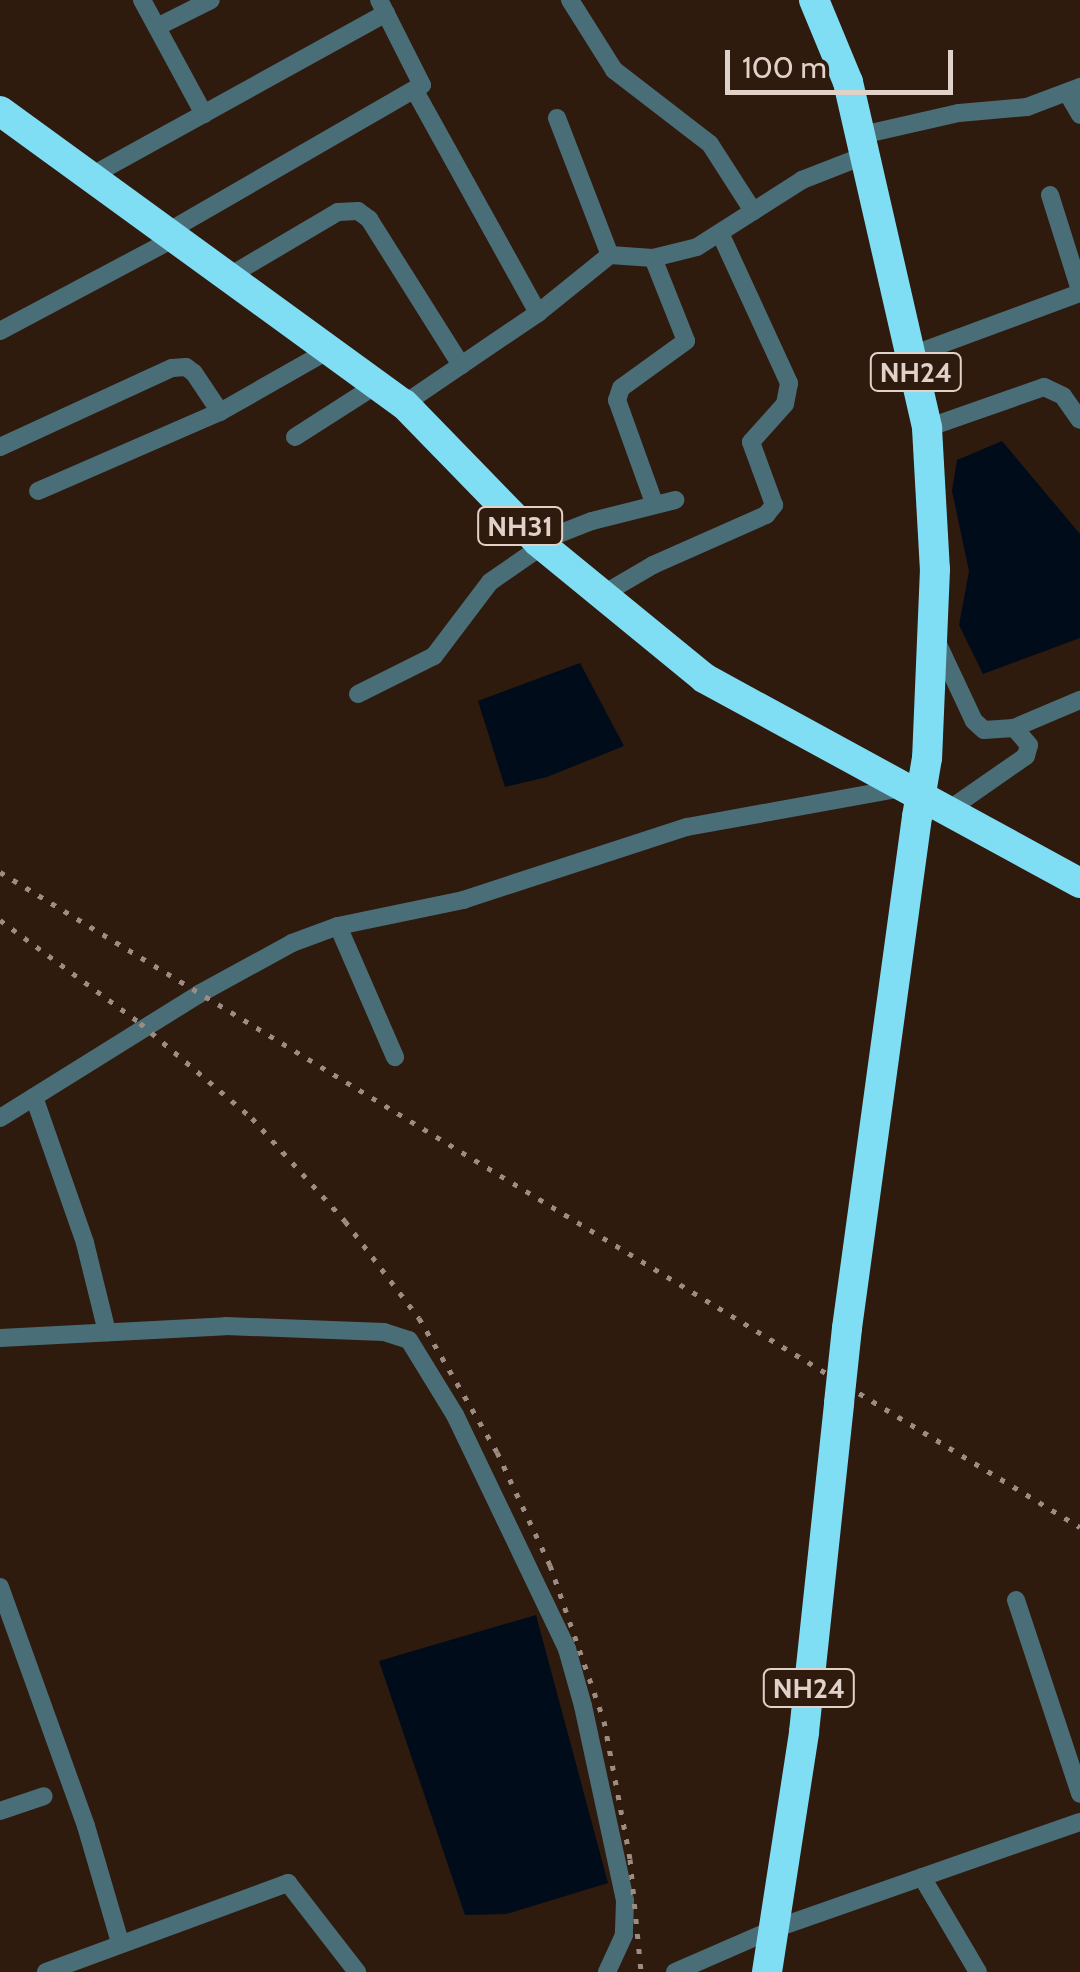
<!DOCTYPE html>
<style>
body{margin:0}
#map{position:relative;width:1080px;height:1972px;overflow:hidden;background:#2f1a0e;font-family:Cabin,sans-serif}
div>[style]{position:absolute}
.water>*{inset:0;background:#000c1a}
.street>*{height:18px;margin:-9px;padding:0 9px;transform-origin:9px;border-radius:9px;background:#4a6e77}
.highway>*{height:30px;margin:-15px;padding:0 15px;transform-origin:15px;border-radius:15px;background:#7fdef4}
.rail>*{height:5px;margin-top:-2.5px;transform-origin:0;background:repeating-linear-gradient(90deg,#9d8c82 0 5px,transparent 0 15px)}
.highway-bridge>*{height:30px;margin:-15px;padding:0 15px;transform-origin:15px;border-radius:15px;background:#7fdef4}
span{translate:-50% -50%;white-space:nowrap;text-align:center;line-height:1.15;-webkit-text-stroke:10px #2f1a0e;paint-order:stroke}
.shield-label span{padding:2px 8px;background:#2f1a0e;border:2px solid;border-radius:8px;-webkit-text-stroke-width:0}
.shield-label{font-size:28px;color:#e0d1c9;font-weight:700}
.scale{position:absolute;left:725px;top:50px;width:228px;height:45px;box-sizing:border-box;border:5px solid #e0d1c9;border-top:0;padding-left:12px;font-size:30px;line-height:35px;white-space:nowrap;color:#e0d1c9;-webkit-text-stroke:8px #2f1a0e;paint-order:stroke}
</style>
<div id="map">
<div class="water">
<i style="clip-path:polygon(1002px 441px,1080px 534px,1080px 638px,983px 674px,959px 625px,969px 571px,952px 491px,957px 460px)"></i>
<i style="clip-path:polygon(580px 663px,624px 746px,547px 777px,505px 787px,478px 701px)"></i>
<i style="clip-path:polygon(536px 1615px,608px 1883px,506px 1914px,465px 1915px,379px 1661px)"></i>
</div>
<div class="street">
<i style="left:142px;top:0;width:130px;rotate:61.5deg"></i>
<i style="left:570px;top:0;width:83px;rotate:57.8deg"></i>
<i style="left:614px;top:70px;width:121px;rotate:37.6deg"></i>
<i style="left:710px;top:144px;width:80px;rotate:57.3deg"></i>
<i style="left:157px;top:27px;width:60px;rotate:-26.6deg"></i>
<i style="left:415px;top:91px;width:254px;rotate:61deg"></i>
<i style="left:1068px;top:94px;width:24px;rotate:60deg"></i>
<i style="left:557px;top:118px;width:147px;rotate:68.9deg"></i>
<i style="left:862px;top:135px;width:99px;rotate:-12.8deg"></i>
<i style="left:959px;top:113px;width:68px;rotate:-5deg"></i>
<i style="left:1027px;top:107px;width:57px;rotate:-20.7deg"></i>
<i style="left:91px;top:176px;width:337px;rotate:-28.9deg"></i>
<i style="left:1050px;top:195px;width:100px;rotate:72.5deg"></i>
<i style="left:169px;top:231px;width:292px;rotate:-30deg"></i>
<i style="left:422px;top:85px;width:95px;rotate:-116.8deg"></i>
<i style="left:653px;top:258px;width:89px;rotate:68.3deg"></i>
<i style="left:686px;top:341px;width:80px;rotate:144.1deg"></i>
<i style="left:621px;top:388px;width:13px;rotate:108deg"></i>
<i style="left:617px;top:400px;width:109px;rotate:70.2deg"></i>
<i style="left:231px;top:275px;width:124px;rotate:-30.5deg"></i>
<i style="left:338px;top:212px;width:20px;rotate:-3deg"></i>
<i style="left:358px;top:211px;width:14px;rotate:36deg"></i>
<i style="left:369px;top:219px;width:173px;rotate:57.8deg"></i>
<i style="left:0;top:331px;width:200px;rotate:-28deg"></i>
<i style="left:912px;top:355px;width:179px;rotate:-20.3deg"></i>
<i style="left:404px;top:404px;width:162px;rotate:-34.2deg"></i>
<i style="left:538px;top:313px;width:92px;rotate:-38.9deg"></i>
<i style="left:610px;top:255px;width:43px;rotate:4deg"></i>
<i style="left:653px;top:258px;width:45px;rotate:-14deg"></i>
<i style="left:697px;top:247px;width:125px;rotate:-32.5deg"></i>
<i style="left:802px;top:180px;width:69px;rotate:-21.3deg"></i>
<i style="left:927px;top:428px;width:124px;rotate:-19.3deg"></i>
<i style="left:1044px;top:387px;width:21px;rotate:25deg"></i>
<i style="left:1063px;top:396px;width:29px;rotate:55deg"></i>
<i style="left:295px;top:437px;width:98px;rotate:-32.6deg"></i>
<i style="left:0;top:447px;width:189px;rotate:-24.7deg"></i>
<i style="left:172px;top:368px;width:14px;rotate:-4deg"></i>
<i style="left:186px;top:367px;width:10px;rotate:37deg"></i>
<i style="left:194px;top:373px;width:47px;rotate:56.3deg"></i>
<i style="left:38px;top:491px;width:198px;rotate:-23.5deg"></i>
<i style="left:220px;top:412px;width:128px;rotate:-29.6deg"></i>
<i style="left:538px;top:542px;width:58px;rotate:-21.3deg"></i>
<i style="left:592px;top:521px;width:86px;rotate:-14.2deg"></i>
<i style="left:600px;top:596px;width:61px;rotate:-30.3deg"></i>
<i style="left:653px;top:565px;width:124px;rotate:-23.9deg"></i>
<i style="left:766px;top:515px;width:13px;rotate:-51deg"></i>
<i style="left:774px;top:505px;width:67px;rotate:-110.1deg"></i>
<i style="left:751px;top:442px;width:51px;rotate:-48.2deg"></i>
<i style="left:785px;top:404px;width:21px;rotate:-79deg"></i>
<i style="left:789px;top:383px;width:165px;rotate:-114.7deg"></i>
<i style="left:936px;top:640px;width:89px;rotate:64.9deg"></i>
<i style="left:974px;top:721px;width:13px;rotate:42deg"></i>
<i style="left:984px;top:730px;width:30px;rotate:-4deg"></i>
<i style="left:1014px;top:728px;width:72px;rotate:-23deg"></i>
<i style="left:358px;top:694px;width:85px;rotate:-26.6deg"></i>
<i style="left:434px;top:656px;width:93px;rotate:-52.9deg"></i>
<i style="left:490px;top:582px;width:63px;rotate:-34.7deg"></i>
<i style="left:947px;top:811px;width:96px;rotate:-34.8deg"></i>
<i style="left:1026px;top:756px;width:11px;rotate:-75deg"></i>
<i style="left:1029px;top:745px;width:23px;rotate:-131deg"></i>
<i style="left:338px;top:926px;width:143px;rotate:66.5deg"></i>
<i style="left:34px;top:1097px;width:155px;rotate:70.7deg"></i>
<i style="left:85px;top:1243px;width:92px;rotate:76.1deg"></i>
<i style="left:0;top:1118px;width:234px;rotate:-31.9deg"></i>
<i style="left:199px;top:994px;width:106px;rotate:-28.7deg"></i>
<i style="left:292px;top:943px;width:49px;rotate:-20.3deg"></i>
<i style="left:338px;top:926px;width:128px;rotate:-11.7deg"></i>
<i style="left:463px;top:900px;width:236px;rotate:-18.1deg"></i>
<i style="left:687px;top:827px;width:219px;rotate:-10.3deg"></i>
<i style="left:0;top:1338px;width:226px;rotate:-3deg"></i>
<i style="left:226px;top:1326px;width:158px;rotate:2.2deg"></i>
<i style="left:384px;top:1332px;width:26px;rotate:18deg"></i>
<i style="left:409px;top:1340px;width:88px;rotate:58.5deg"></i>
<i style="left:455px;top:1415px;width:259px;rotate:64.4deg"></i>
<i style="left:567px;top:1649px;width:59px;rotate:74.3deg"></i>
<i style="left:583px;top:1706px;width:199px;rotate:77.8deg"></i>
<i style="left:625px;top:1901px;width:34px;rotate:92deg"></i>
<i style="left:624px;top:1935px;width:41px;rotate:114.7deg"></i>
<i style="left:0;top:1587px;width:254px;rotate:70.2deg"></i>
<i style="left:86px;top:1826px;width:121px;rotate:73.7deg"></i>
<i style="left:1016px;top:1600px;width:204px;rotate:71.7deg"></i>
<i style="left:0;top:1811px;width:46px;rotate:-18.8deg"></i>
<i style="left:922px;top:1877px;width:110px;rotate:59.5deg"></i>
<i style="left:46px;top:1972px;width:258px;rotate:-20.2deg"></i>
<i style="left:288px;top:1883px;width:113px;rotate:52.2deg"></i>
<i style="left:675px;top:1972px;width:108px;rotate:-23.5deg"></i>
<i style="left:774px;top:1929px;width:324px;rotate:-19.3deg"></i>
</div>
<div class="highway">
<i style="left:814px;top:0;width:89px;rotate:67.5deg"></i>
<i style="left:848px;top:82px;width:355px;rotate:77.1deg"></i>
<i style="left:927px;top:428px;width:141px;rotate:86.8deg"></i>
<i style="left:935px;top:569px;width:189px;rotate:92.4deg"></i>
<i style="left:0;top:111px;width:499px;rotate:36deg"></i>
<i style="left:404px;top:404px;width:192px;rotate:45.8deg"></i>
<i style="left:538px;top:542px;width:215px;rotate:39.3deg"></i>
<i style="left:704px;top:678px;width:428px;rotate:28.6deg"></i>
<i style="left:847px;top:1328px;width:516px;rotate:-82.2deg"></i>
<i style="left:767px;top:1972px;width:243px;rotate:-81.2deg"></i>
<i style="left:804px;top:1732px;width:331px;rotate:-83.9deg"></i>
</div>
<div class="rail">
<i style="left:0;top:872px;width:1263px;rotate:31.24deg"></i>
<i style="left:0;top:920px;width:174px;rotate:36.3deg"></i>
<i style="left:140px;top:1023px;width:147px;rotate:40.3deg"></i>
<i style="left:252px;top:1118px;width:139px;rotate:47.9deg"></i>
<i style="left:345px;top:1221px;width:122px;rotate:52.7deg"></i>
<i style="left:419px;top:1318px;width:155px;rotate:59.8deg"></i>
<i style="left:497px;top:1452px;width:125px;rotate:64.9deg"></i>
<i style="left:550px;top:1565px;width:165px;rotate:70.9deg"></i>
<i style="left:604px;top:1721px;width:140px;rotate:79.3deg"></i>
<i style="left:630px;top:1859px;width:114px;rotate:84.4deg"></i>
</div>
<div class="highway-bridge">
<i style="left:917px;top:817px;width:60px;rotate:-80.4deg"></i>
<i style="left:839px;top:1403px;width:75px;rotate:-83.9deg"></i>
</div>
<div class="shield-label">
<span style="left:916px;top:372px">NH24</span>
<span style="left:520px;top:526px">NH31</span>
<span style="left:809px;top:1688px">NH24</span>
</div>
<div class="scale">100 m</div>
</div>
